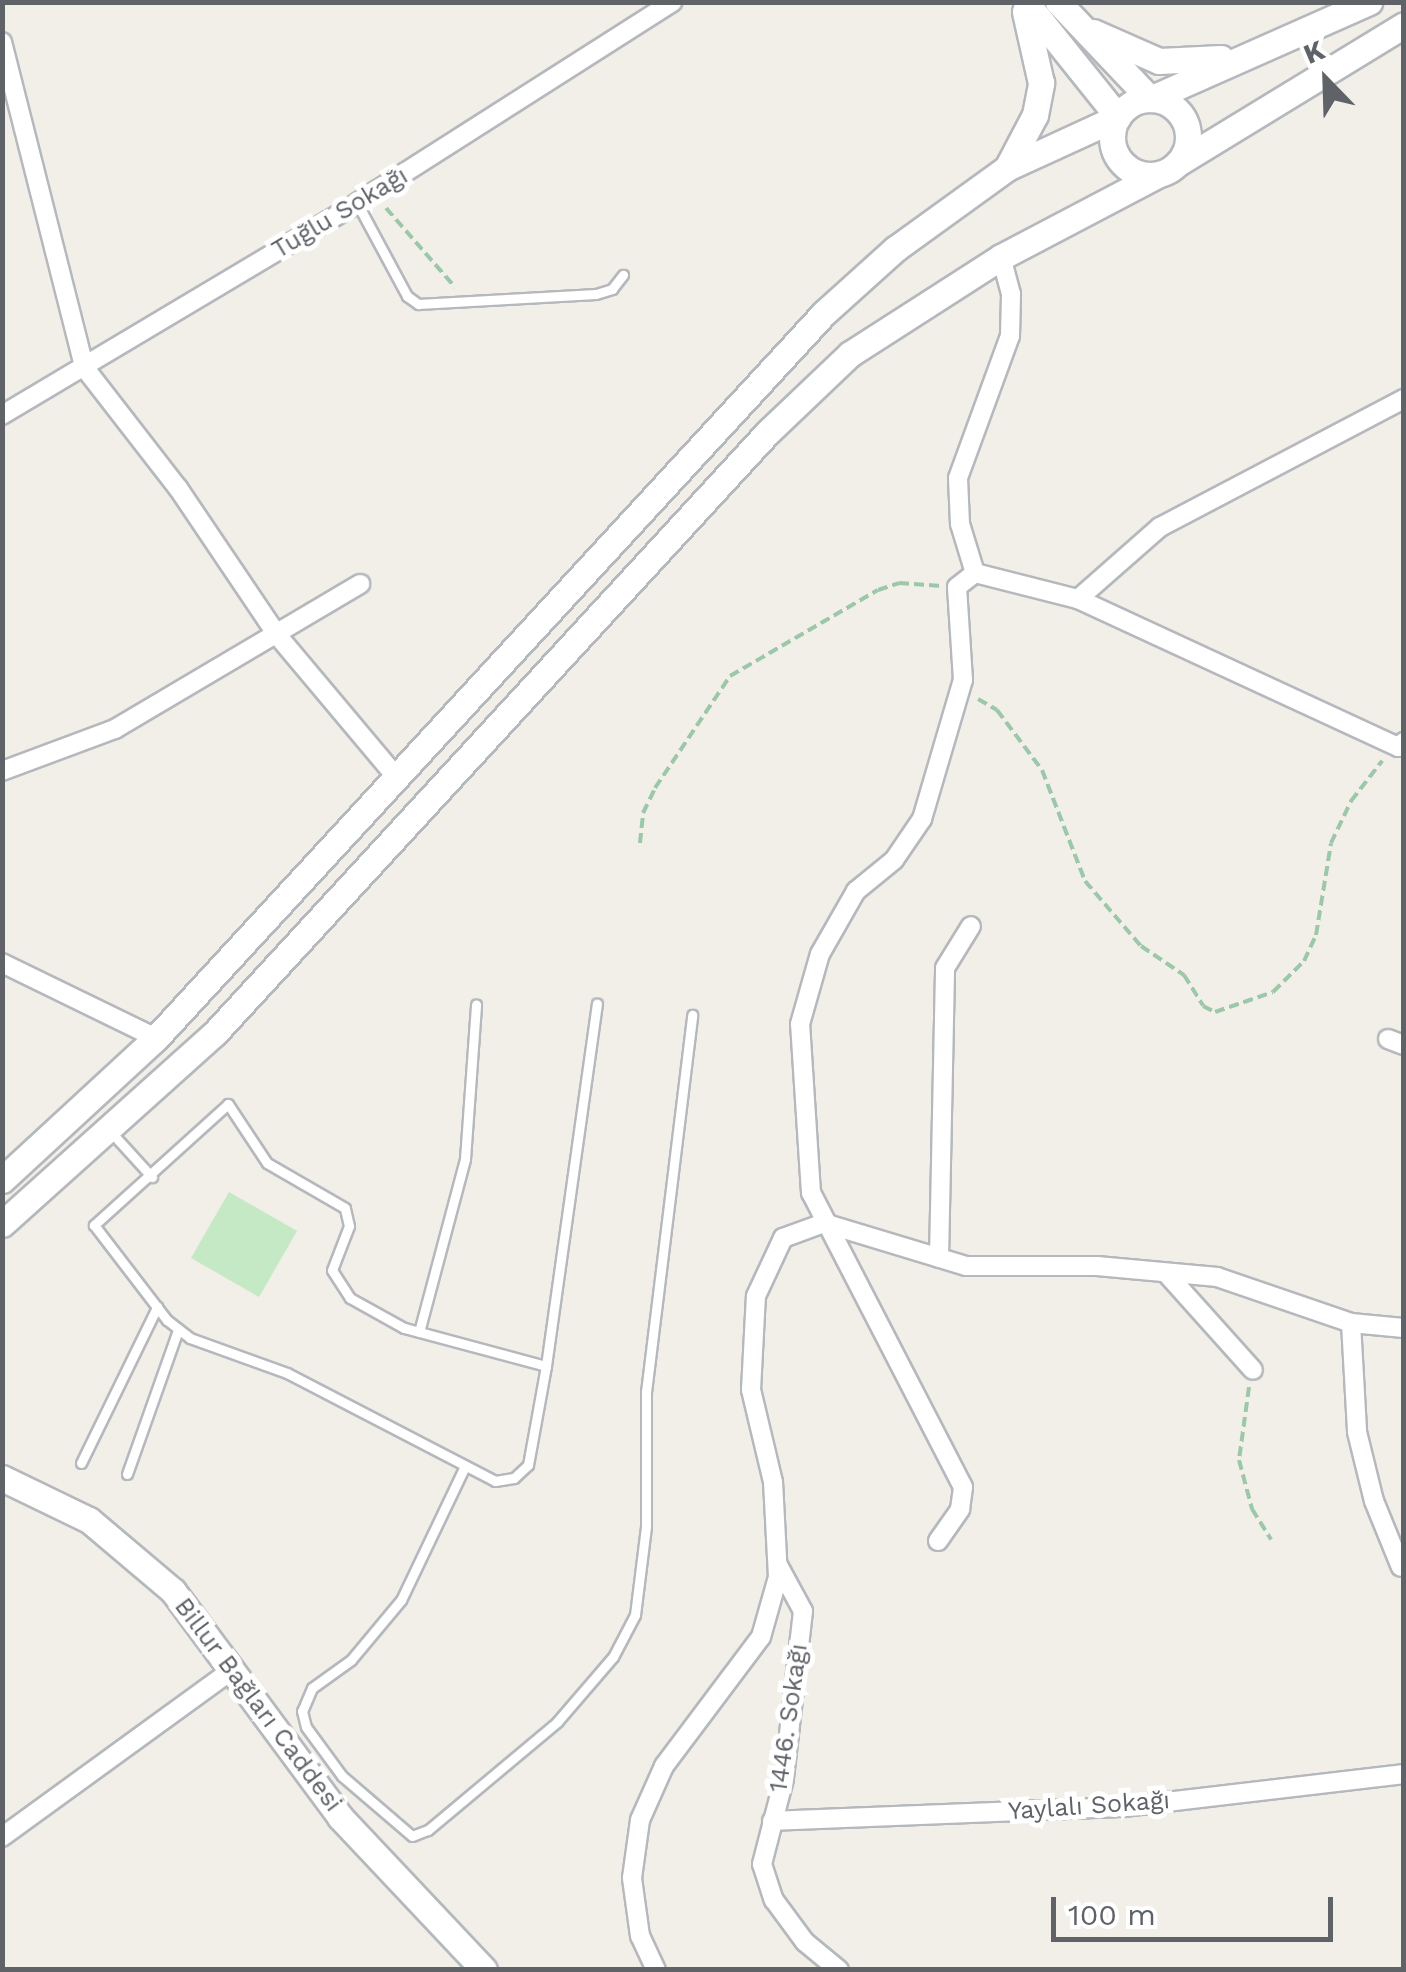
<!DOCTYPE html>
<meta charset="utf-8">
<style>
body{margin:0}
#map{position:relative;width:1406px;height:1972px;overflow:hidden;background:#f1efe8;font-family:"Work Sans",sans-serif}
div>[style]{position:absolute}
.green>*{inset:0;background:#c5e8c5}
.path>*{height:4px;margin-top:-2px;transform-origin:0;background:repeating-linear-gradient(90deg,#9cc7a9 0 10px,transparent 0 15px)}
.roads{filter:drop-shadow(2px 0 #b5b8bc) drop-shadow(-2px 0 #b5b8bc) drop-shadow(0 2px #b5b8bc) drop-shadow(0 -2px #b5b8bc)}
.lane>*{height:9px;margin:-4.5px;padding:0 4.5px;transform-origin:4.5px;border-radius:4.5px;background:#fff}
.street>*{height:18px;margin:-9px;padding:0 9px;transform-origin:9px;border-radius:9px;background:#fff}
.secondary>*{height:25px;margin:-12.5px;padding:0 12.5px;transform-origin:12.5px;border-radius:12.5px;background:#fff}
.secondary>.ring{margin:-12.5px;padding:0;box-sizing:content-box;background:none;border:25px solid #fff;border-radius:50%}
span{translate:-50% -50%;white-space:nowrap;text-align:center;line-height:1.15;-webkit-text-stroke:10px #fff;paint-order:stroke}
.street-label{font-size:25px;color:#5f6368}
.frame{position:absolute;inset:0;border:5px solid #5f6368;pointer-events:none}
.north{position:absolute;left:1276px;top:30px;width:100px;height:100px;-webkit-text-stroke:8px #fff;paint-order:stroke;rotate:337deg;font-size:28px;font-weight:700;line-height:40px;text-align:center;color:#5f6368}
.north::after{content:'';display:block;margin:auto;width:35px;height:45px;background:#5f6368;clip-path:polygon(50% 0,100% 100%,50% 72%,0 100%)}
.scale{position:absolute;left:1051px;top:1897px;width:282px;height:45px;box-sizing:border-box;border:5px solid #5f6368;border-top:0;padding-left:12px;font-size:30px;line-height:35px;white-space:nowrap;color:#5f6368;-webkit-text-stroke:8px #fff;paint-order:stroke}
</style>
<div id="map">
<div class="green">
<i style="clip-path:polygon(229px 1192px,297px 1231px,259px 1297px,191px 1258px)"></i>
</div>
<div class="path">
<i style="left:386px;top:208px;width:105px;rotate:48.9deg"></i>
<i style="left:978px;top:699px;width:22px;rotate:30deg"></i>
<i style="left:997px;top:710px;width:75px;rotate:53.1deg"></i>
<i style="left:1042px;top:770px;width:119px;rotate:68.8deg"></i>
<i style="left:1085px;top:881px;width:86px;rotate:49.3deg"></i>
<i style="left:1141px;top:946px;width:52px;rotate:34deg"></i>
<i style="left:1184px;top:975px;width:36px;rotate:58deg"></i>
<i style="left:1203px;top:1006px;width:13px;rotate:27deg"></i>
<i style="left:1215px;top:1012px;width:61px;rotate:-19deg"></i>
<i style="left:1273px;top:992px;width:44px;rotate:-45deg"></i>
<i style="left:1304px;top:961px;width:29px;rotate:-65deg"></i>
<i style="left:1316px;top:935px;width:93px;rotate:-80.7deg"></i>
<i style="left:1331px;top:843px;width:47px;rotate:-64.5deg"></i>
<i style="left:1351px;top:801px;width:51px;rotate:-52.2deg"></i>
<i style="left:640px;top:843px;width:30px;rotate:-84deg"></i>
<i style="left:643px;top:813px;width:28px;rotate:-64deg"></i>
<i style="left:655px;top:788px;width:135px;rotate:-56.2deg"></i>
<i style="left:730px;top:676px;width:171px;rotate:-30.2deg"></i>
<i style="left:878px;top:590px;width:22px;rotate:-18deg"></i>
<i style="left:899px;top:583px;width:43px;rotate:4deg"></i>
<i style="left:1249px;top:1387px;width:74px;rotate:97.8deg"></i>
<i style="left:1239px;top:1460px;width:51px;rotate:75.1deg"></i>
<i style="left:1252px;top:1509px;width:36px;rotate:58deg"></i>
</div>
<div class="roads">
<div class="lane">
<i style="left:357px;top:203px;width:106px;rotate:61.7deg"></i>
<i style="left:407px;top:296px;width:14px;rotate:36deg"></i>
<i style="left:418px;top:304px;width:178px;rotate:-3.2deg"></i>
<i style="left:596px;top:294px;width:17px;rotate:-17deg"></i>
<i style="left:612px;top:289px;width:18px;rotate:-52deg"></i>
<i style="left:111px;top:1132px;width:61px;rotate:47.7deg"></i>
<i style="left:419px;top:1332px;width:179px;rotate:-75.1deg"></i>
<i style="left:465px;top:1159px;width:155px;rotate:-85.9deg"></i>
<i style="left:546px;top:1366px;width:147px;rotate:-165deg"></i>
<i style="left:404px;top:1328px;width:62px;rotate:-150.9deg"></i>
<i style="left:350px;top:1298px;width:33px;rotate:-123deg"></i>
<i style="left:332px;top:1270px;width:47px;rotate:-68.9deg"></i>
<i style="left:349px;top:1226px;width:18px;rotate:-103deg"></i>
<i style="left:345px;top:1208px;width:90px;rotate:-150deg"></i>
<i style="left:267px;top:1163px;width:71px;rotate:-123.5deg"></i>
<i style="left:228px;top:1104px;width:181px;rotate:137.9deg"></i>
<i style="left:94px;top:1225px;width:120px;rotate:52.5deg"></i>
<i style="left:167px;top:1320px;width:29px;rotate:38deg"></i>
<i style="left:190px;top:1338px;width:103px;rotate:19.8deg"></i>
<i style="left:287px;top:1373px;width:234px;rotate:27.4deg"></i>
<i style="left:495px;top:1481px;width:19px;rotate:-9deg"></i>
<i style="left:514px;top:1478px;width:19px;rotate:-43deg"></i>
<i style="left:528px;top:1465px;width:101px;rotate:-79.7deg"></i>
<i style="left:546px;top:1366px;width:366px;rotate:-82deg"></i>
<i style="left:81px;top:1463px;width:174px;rotate:-64deg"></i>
<i style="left:465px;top:1466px;width:148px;rotate:115.5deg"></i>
<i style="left:401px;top:1600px;width:78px;rotate:129.8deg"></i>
<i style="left:351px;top:1660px;width:48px;rotate:144.3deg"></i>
<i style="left:312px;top:1688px;width:25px;rotate:113deg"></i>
<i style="left:302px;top:1711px;width:16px;rotate:76deg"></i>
<i style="left:306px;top:1727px;width:61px;rotate:53.7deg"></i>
<i style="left:342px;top:1776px;width:92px;rotate:40.6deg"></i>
<i style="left:412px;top:1836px;width:17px;rotate:-21deg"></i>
<i style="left:428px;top:1830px;width:168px;rotate:-39.9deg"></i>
<i style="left:557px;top:1722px;width:86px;rotate:-49.3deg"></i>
<i style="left:613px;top:1657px;width:47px;rotate:-62.4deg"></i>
<i style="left:635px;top:1615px;width:89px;rotate:-82.9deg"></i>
<i style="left:646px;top:1527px;width:135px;rotate:-90deg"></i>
<i style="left:646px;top:1392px;width:380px;rotate:-83deg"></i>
<i style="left:127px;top:1474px;width:153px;rotate:-70.5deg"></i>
</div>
<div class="street">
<i style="left:2px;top:42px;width:335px;rotate:75.8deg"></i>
<i style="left:84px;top:367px;width:153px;rotate:52.2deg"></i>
<i style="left:178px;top:488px;width:179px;rotate:56deg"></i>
<i style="left:278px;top:636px;width:187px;rotate:50deg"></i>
<i style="left:2px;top:415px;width:413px;rotate:-30.8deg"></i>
<i style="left:357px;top:203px;width:374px;rotate:-32.5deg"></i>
<i style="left:975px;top:573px;width:106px;rotate:14.2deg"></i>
<i style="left:1078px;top:599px;width:353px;rotate:24.8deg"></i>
<i style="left:1398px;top:747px;width:8px;rotate:-40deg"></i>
<i style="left:1078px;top:599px;width:109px;rotate:-41.3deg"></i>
<i style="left:1160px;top:527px;width:276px;rotate:-27.7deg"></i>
<i style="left:2px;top:771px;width:121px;rotate:-20.4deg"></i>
<i style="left:115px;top:729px;width:285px;rotate:-30.6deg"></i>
<i style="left:2px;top:963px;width:171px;rotate:26deg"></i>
<i style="left:1388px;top:1039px;width:17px;rotate:21deg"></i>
<i style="left:939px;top:1258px;width:290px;rotate:-88.8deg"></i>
<i style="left:945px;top:968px;width:49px;rotate:-58.2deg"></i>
<i style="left:1166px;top:1273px;width:130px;rotate:48.1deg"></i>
<i style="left:1351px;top:1323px;width:109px;rotate:86.8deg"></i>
<i style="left:1357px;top:1432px;width:71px;rotate:76.2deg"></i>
<i style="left:1374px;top:1501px;width:71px;rotate:67.8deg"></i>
<i style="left:938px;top:1541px;width:39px;rotate:-55deg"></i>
<i style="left:960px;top:1509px;width:22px;rotate:-82deg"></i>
<i style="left:963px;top:1487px;width:331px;rotate:-117.3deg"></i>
<i style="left:811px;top:1193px;width:169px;rotate:-93.7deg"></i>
<i style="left:800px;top:1024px;width:73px;rotate:-74.1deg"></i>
<i style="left:820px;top:954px;width:73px;rotate:-60.3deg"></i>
<i style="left:856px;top:891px;width:49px;rotate:-39.2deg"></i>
<i style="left:894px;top:860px;width:50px;rotate:-55.7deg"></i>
<i style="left:922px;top:819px;width:145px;rotate:-73.6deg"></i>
<i style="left:963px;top:680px;width:93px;rotate:-93.7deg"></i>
<i style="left:957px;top:587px;width:23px;rotate:-38deg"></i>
<i style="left:975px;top:573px;width:51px;rotate:-107deg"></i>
<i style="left:960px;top:524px;width:46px;rotate:-92.5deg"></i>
<i style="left:958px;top:478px;width:151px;rotate:-69.9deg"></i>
<i style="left:1010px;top:336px;width:42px;rotate:-88.6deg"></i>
<i style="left:1011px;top:294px;width:38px;rotate:-105deg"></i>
<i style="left:778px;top:1565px;width:52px;rotate:61.5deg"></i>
<i style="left:803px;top:1611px;width:169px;rotate:96.5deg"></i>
<i style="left:784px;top:1779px;width:88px;rotate:104.5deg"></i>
<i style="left:762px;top:1864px;width:38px;rotate:72deg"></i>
<i style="left:774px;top:1900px;width:52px;rotate:53.6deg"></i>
<i style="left:805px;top:1942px;width:44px;rotate:39.5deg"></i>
<i style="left:772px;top:1821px;width:352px;rotate:-2.3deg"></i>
<i style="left:1124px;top:1807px;width:282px;rotate:-6.7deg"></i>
<i style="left:2px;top:1837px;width:286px;rotate:-36deg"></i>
<i style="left:656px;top:1970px;width:38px;rotate:-115deg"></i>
<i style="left:640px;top:1936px;width:59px;rotate:-97.9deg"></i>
<i style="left:632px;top:1878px;width:59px;rotate:-82.1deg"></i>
<i style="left:640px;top:1820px;width:59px;rotate:-66deg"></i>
<i style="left:664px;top:1766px;width:161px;rotate:-53.1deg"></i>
<i style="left:761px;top:1637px;width:62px;rotate:-74.2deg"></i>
<i style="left:778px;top:1577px;width:95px;rotate:-93deg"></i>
<i style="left:773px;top:1482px;width:95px;rotate:-103.4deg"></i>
<i style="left:751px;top:1390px;width:94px;rotate:-87deg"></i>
<i style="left:756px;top:1296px;width:64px;rotate:-65deg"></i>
<i style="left:783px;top:1238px;width:44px;rotate:-20.1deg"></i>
<i style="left:824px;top:1223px;width:148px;rotate:16.8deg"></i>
<i style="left:966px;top:1266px;width:131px"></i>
<i style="left:1097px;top:1266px;width:121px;rotate:5.2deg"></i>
<i style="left:1217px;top:1277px;width:142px;rotate:18.9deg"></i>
<i style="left:1351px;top:1323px;width:53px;rotate:5.4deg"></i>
</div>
<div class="secondary">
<i style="left:1058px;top:2px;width:134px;rotate:46.5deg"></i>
<i style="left:1150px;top:99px;width:240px;rotate:-23.9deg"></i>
<i style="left:1093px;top:32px;width:72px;rotate:23.7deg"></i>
<i style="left:1159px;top:61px;width:62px;rotate:-2.8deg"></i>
<i class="ring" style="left:1112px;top:99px;width:51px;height:51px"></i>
<i style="left:1178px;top:163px;width:265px;rotate:-31.4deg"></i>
<i style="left:1007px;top:168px;width:60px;rotate:-62.2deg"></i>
<i style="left:1035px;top:115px;width:33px;rotate:-79deg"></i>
<i style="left:1041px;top:83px;width:73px;rotate:-102.7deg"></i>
<i style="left:2px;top:1180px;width:209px;rotate:-42.7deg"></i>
<i style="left:156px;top:1038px;width:986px;rotate:-47.34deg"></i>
<i style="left:824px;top:313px;width:96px;rotate:-42deg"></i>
<i style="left:895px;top:249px;width:138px;rotate:-35.9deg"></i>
<i style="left:1007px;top:168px;width:122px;rotate:-24.7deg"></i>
<i style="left:1118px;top:117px;width:147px;rotate:-128.7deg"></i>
<i style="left:2px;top:1224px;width:285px;rotate:-41.9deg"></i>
<i style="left:214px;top:1034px;width:818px;rotate:-47.38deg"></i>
<i style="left:768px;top:432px;width:113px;rotate:-43.6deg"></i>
<i style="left:850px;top:354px;width:179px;rotate:-32.7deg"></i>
<i style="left:1001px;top:257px;width:176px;rotate:-27.7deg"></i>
<i style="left:2px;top:1478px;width:97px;rotate:25.8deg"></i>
<i style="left:89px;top:1520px;width:110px;rotate:40.2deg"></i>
<i style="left:173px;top:1591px;width:281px;rotate:53.5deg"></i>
<i style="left:340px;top:1817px;width:210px;rotate:46.7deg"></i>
</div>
</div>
<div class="street-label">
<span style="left:340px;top:213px;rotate:-31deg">Tuğlu Sokağı</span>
<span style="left:258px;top:1705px;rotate:53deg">Billur Bağları Caddesi</span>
<span style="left:789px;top:1718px;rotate:-82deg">1446. Sokağı</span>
<span style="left:1089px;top:1806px;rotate:-4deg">Yaylalı Sokağı</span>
</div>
<div class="frame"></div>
<div class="north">K</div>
<div class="scale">100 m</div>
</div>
